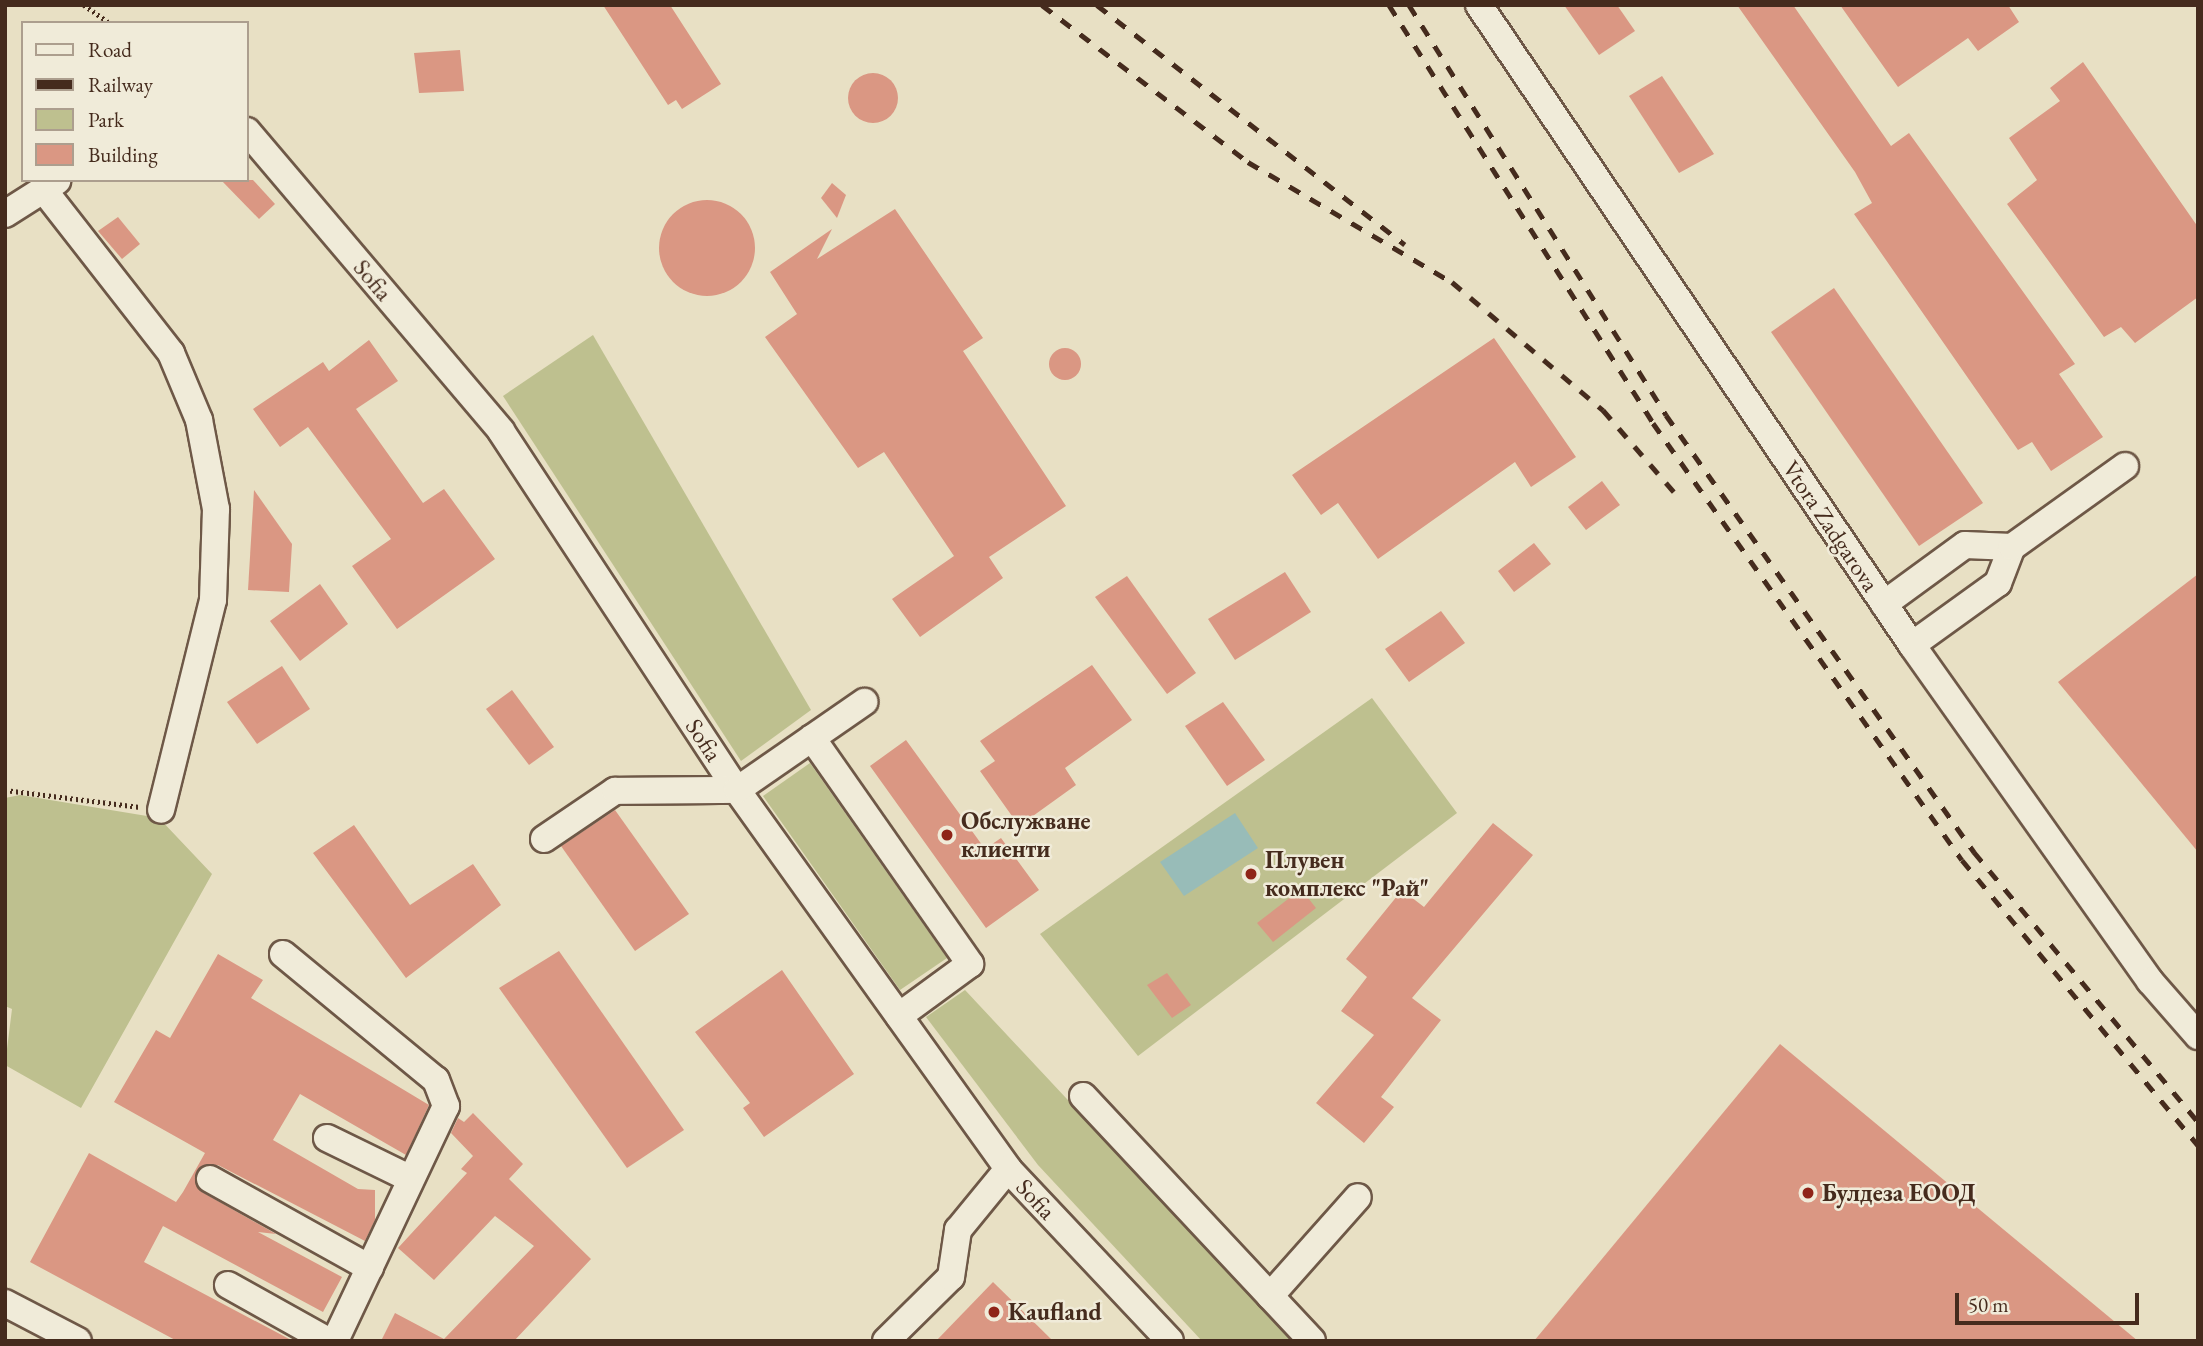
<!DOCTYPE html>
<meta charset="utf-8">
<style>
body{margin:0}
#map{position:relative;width:2203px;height:1346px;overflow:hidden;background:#e8e0c4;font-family:"EB Garamond",serif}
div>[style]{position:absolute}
.green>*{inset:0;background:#bec08f}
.water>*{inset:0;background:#98bcb8}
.building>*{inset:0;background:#da9783}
.round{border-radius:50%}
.path>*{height:4.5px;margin-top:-2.25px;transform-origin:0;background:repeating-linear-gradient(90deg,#452b1d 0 2px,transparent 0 5.5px)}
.roads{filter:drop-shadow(2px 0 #6e5847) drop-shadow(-2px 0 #6e5847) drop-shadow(0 2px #6e5847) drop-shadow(0 -2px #6e5847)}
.minor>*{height:26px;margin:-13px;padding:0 13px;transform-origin:13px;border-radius:13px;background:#f0ebd9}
.rail>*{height:5px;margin-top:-2.5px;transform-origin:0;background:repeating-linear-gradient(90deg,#452b1d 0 12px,transparent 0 24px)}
.dots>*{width:19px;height:19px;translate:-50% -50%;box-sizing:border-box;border:4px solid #f0ebd9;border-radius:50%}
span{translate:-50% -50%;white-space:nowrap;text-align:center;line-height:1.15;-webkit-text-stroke:5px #f0ebd9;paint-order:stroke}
.street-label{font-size:24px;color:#452b1d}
.poi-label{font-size:24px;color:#452b1d;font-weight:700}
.left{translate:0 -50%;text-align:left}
.frame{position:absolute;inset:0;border:7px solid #452b1d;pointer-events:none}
.legend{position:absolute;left:21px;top:21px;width:228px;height:161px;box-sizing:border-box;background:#f0ebd9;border:2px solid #ac9e8e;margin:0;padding:9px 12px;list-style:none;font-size:21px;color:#452b1d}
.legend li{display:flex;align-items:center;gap:14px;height:35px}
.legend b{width:35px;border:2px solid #ac9e8e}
.scale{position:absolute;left:1955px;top:1293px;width:184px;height:32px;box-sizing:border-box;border:4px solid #452b1d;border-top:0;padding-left:9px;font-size:21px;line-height:24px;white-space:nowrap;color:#452b1d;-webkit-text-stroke:5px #f0ebd9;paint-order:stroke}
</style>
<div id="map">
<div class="green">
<i style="clip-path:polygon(593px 335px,811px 710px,741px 761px,503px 396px)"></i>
<i style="clip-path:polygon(1372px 698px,1457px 813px,1138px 1056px,1040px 934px)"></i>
<i style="clip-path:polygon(810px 763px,947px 958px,900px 990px,763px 796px)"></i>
<i style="clip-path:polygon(20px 795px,159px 818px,212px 874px,81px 1108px,5px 1065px,12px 1009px,5px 1006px,5px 798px)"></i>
<i style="clip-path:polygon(965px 990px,1293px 1341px,1202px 1341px,1038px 1165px,926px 1017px)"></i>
</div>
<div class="water">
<i style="clip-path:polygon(1235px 813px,1258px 848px,1184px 896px,1160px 862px)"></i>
</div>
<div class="building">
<i style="clip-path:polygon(603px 5px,670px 5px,721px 84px,682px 109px,676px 100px,668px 105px)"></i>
<i style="clip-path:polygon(1564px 5px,1617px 5px,1635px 31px,1599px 55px)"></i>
<i style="clip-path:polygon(1737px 5px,1793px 5px,1891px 146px,1909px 133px,2075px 364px,2059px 374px,2103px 437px,2051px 471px,2032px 442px,2018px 450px,1854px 214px,1872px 203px,1855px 172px)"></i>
<i style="clip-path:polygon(1840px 5px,2008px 5px,2019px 22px,1978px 51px,1968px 38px,1898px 87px)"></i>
<i style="clip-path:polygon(460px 50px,464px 91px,419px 93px,414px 53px)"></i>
<i style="clip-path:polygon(2083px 62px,2198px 227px,2198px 297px,2135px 343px,2121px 327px,2104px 337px,2007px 204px,2037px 180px,2009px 138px,2060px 101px,2050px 88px)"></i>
<i class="round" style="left:848px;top:73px;width:50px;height:50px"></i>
<i style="clip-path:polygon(1662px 76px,1714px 154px,1679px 173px,1629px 96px)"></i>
<i style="clip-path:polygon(221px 180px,253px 180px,275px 204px,259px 219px)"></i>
<i style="clip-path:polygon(832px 183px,846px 195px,837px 218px,821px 198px)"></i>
<i class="round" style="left:659px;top:200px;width:96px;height:96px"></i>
<i style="clip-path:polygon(895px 209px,983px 338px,963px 351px,1066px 506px,989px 557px,1003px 578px,920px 637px,892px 599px,954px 556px,884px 452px,858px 468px,765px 337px,797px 314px,770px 272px,832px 229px,817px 259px)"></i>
<i style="clip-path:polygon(118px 217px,140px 244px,122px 259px,98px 231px)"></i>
<i style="clip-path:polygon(1834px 288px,1983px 503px,1919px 546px,1771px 332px)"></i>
<i style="clip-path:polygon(1494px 338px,1576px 457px,1531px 487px,1515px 462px,1378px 559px,1338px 503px,1321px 515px,1292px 475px)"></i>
<i style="clip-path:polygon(369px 340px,398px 381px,356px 409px,423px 503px,444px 489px,495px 559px,397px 629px,352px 566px,391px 539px,308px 427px,280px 447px,253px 409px,323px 362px,329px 371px)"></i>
<i class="round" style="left:1049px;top:348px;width:32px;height:32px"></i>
<i style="clip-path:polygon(1602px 481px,1620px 505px,1586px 530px,1568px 507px)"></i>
<i style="clip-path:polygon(254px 490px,292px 544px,289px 592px,248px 590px)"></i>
<i style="clip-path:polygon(1534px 543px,1551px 564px,1514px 592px,1498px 571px)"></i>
<i style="clip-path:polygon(1285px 572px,1311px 612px,1235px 660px,1208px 619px)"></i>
<i style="clip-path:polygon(2198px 574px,2198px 852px,2058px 682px)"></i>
<i style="clip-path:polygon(1127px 576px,1196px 673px,1167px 694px,1095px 597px)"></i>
<i style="clip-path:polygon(320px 584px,348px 624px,300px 661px,270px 621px)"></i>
<i style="clip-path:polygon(1441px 611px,1465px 643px,1409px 682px,1385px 649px)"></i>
<i style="clip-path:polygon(1092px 665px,1132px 720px,1065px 768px,1076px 785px,1019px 826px,980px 771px,995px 761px,980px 741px)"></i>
<i style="clip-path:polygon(282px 666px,310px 709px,257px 744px,227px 702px)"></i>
<i style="clip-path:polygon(512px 690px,554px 747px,529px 765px,486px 709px)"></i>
<i style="clip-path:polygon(1223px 702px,1265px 760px,1227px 786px,1185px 726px)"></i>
<i style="clip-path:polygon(906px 740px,985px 849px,1001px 838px,1039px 890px,986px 928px,870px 766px)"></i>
<i style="clip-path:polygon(615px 810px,689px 914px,635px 951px,561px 846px)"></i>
<i style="clip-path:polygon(1493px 823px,1533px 855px,1412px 998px,1441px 1020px,1381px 1097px,1394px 1107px,1364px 1143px,1316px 1103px,1374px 1035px,1341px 1011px,1367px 977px,1346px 959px,1402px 890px,1424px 907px)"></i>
<i style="clip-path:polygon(354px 825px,410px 905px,473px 864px,501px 905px,406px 978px,313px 853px)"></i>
<i style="clip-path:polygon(1301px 889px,1316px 908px,1273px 942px,1257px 923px)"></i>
<i style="clip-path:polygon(559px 951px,684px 1130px,627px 1168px,499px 988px)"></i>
<i style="clip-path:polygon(218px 954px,263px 980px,251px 998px,429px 1105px,406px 1155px,300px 1094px,273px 1140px,358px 1189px,375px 1190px,375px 1220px,365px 1241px,218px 1165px,196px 1172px,202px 1192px,276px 1234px,258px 1232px,342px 1277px,323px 1312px,163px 1226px,144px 1262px,293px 1341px,177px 1341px,30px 1262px,89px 1153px,176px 1202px,183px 1192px,205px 1153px,114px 1102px,156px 1030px,170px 1038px)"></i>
<i style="clip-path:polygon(782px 970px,854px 1074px,764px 1137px,743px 1108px,750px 1103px,695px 1032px)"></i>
<i style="clip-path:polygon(1167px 973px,1191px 1005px,1172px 1018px,1147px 985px)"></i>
<i style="clip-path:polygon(1780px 1044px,2138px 1341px,1534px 1341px)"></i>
<i style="clip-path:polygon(473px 1113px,523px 1164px,509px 1179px,591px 1259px,514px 1341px,381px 1341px,395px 1313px,444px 1339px,534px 1246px,495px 1216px,434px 1280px,398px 1248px,467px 1173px,461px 1169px,473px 1156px,451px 1133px,458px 1118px,464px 1122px)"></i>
<i style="clip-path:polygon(993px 1282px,1053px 1341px,936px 1341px)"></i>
</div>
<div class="path">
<i style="left:84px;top:5px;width:32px;rotate:35deg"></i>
<i style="left:5px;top:790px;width:136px;rotate:7.2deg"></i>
</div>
<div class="roads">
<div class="minor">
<i style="left:1479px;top:5px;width:773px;rotate:55.92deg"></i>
<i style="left:1912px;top:645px;width:412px;rotate:54.7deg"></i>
<i style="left:2150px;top:981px;width:73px;rotate:48.9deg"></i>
<i style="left:247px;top:131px;width:393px;rotate:49.7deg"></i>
<i style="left:501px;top:431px;width:430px;rotate:56.7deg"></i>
<i style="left:737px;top:790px;width:466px;rotate:54.4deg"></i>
<i style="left:1008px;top:1169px;width:236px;rotate:46.7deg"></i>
<i style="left:43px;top:189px;width:208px;rotate:52deg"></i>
<i style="left:171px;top:353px;width:73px;rotate:67.3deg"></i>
<i style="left:199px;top:420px;width:91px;rotate:79.2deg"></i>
<i style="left:216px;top:509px;width:91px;rotate:91.9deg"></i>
<i style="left:213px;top:600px;width:216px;rotate:103.9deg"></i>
<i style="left:5px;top:214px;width:62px;rotate:-32.4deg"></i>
<i style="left:1884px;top:604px;width:100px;rotate:-36.1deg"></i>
<i style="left:1965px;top:545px;width:47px;rotate:2.4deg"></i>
<i style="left:1912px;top:645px;width:106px;rotate:-35.8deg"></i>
<i style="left:1998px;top:583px;width:39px;rotate:-69deg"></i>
<i style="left:2012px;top:547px;width:139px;rotate:-35.6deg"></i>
<i style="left:812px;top:738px;width:276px;rotate:55deg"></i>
<i style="left:970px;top:964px;width:88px;rotate:143.8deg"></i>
<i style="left:544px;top:839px;width:86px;rotate:-34.1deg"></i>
<i style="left:615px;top:791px;width:122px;rotate:-0.5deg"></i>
<i style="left:737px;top:790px;width:155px;rotate:-34.7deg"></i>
<i style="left:283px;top:954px;width:198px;rotate:39.5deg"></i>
<i style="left:436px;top:1080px;width:28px;rotate:69deg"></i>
<i style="left:446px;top:1106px;width:260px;rotate:115.3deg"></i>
<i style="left:1083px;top:1096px;width:335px;rotate:46.9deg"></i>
<i style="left:327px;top:1138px;width:93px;rotate:26deg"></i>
<i style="left:210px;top:1179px;width:183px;rotate:29.1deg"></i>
<i style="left:228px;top:1285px;width:115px;rotate:29.2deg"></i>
<i style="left:1270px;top:1296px;width:132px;rotate:-48.4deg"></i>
<i style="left:5px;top:1303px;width:82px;rotate:27.5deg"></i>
<i style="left:886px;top:1341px;width:91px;rotate:-44.6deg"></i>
<i style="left:951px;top:1277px;width:48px;rotate:-81.5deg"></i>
<i style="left:958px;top:1230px;width:79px;rotate:-50.7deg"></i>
</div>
</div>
<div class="rail">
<i style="left:1042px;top:5px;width:259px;rotate:37.3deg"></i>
<i style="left:1248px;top:162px;width:237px;rotate:30.5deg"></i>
<i style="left:1452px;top:282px;width:198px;rotate:40.3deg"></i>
<i style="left:1603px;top:410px;width:118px;rotate:49.1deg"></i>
<i style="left:1097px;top:5px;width:390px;rotate:37.9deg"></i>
<i style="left:1389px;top:5px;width:494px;rotate:57.7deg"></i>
<i style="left:1653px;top:423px;width:535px;rotate:54.74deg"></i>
<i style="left:1962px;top:860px;width:370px;rotate:50.4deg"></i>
<i style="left:1409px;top:5px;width:484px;rotate:57.9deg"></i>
<i style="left:1666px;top:415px;width:535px;rotate:54.82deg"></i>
<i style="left:1974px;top:852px;width:351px;rotate:50.3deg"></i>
</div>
<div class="dots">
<i style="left:947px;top:835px;background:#8f2418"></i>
<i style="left:1251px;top:874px;background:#8f2418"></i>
<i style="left:1808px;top:1193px;background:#8f2418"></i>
<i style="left:994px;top:1312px;background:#8f2418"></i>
</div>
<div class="street-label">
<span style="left:373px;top:280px;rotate:50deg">Sofia</span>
<span style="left:1831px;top:526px;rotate:56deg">Vtora Zadgarova</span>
<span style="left:704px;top:740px;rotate:57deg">Sofia</span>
<span style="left:1036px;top:1199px;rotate:47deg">Sofia</span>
</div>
<div class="poi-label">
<span class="left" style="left:961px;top:835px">Обслужване<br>клиенти</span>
<span class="left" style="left:1265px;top:874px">Плувен<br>комплекс "Рай"</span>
<span class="left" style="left:1822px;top:1193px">Булдеза ЕООД</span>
<span class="left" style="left:1008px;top:1312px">Kaufland</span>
</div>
<div class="frame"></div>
<ul class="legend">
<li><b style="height:9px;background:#f0ebd9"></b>Road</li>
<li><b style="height:9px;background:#452b1d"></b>Railway</li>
<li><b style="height:19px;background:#bec08f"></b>Park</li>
<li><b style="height:19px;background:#da9783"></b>Building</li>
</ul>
<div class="scale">50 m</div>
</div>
